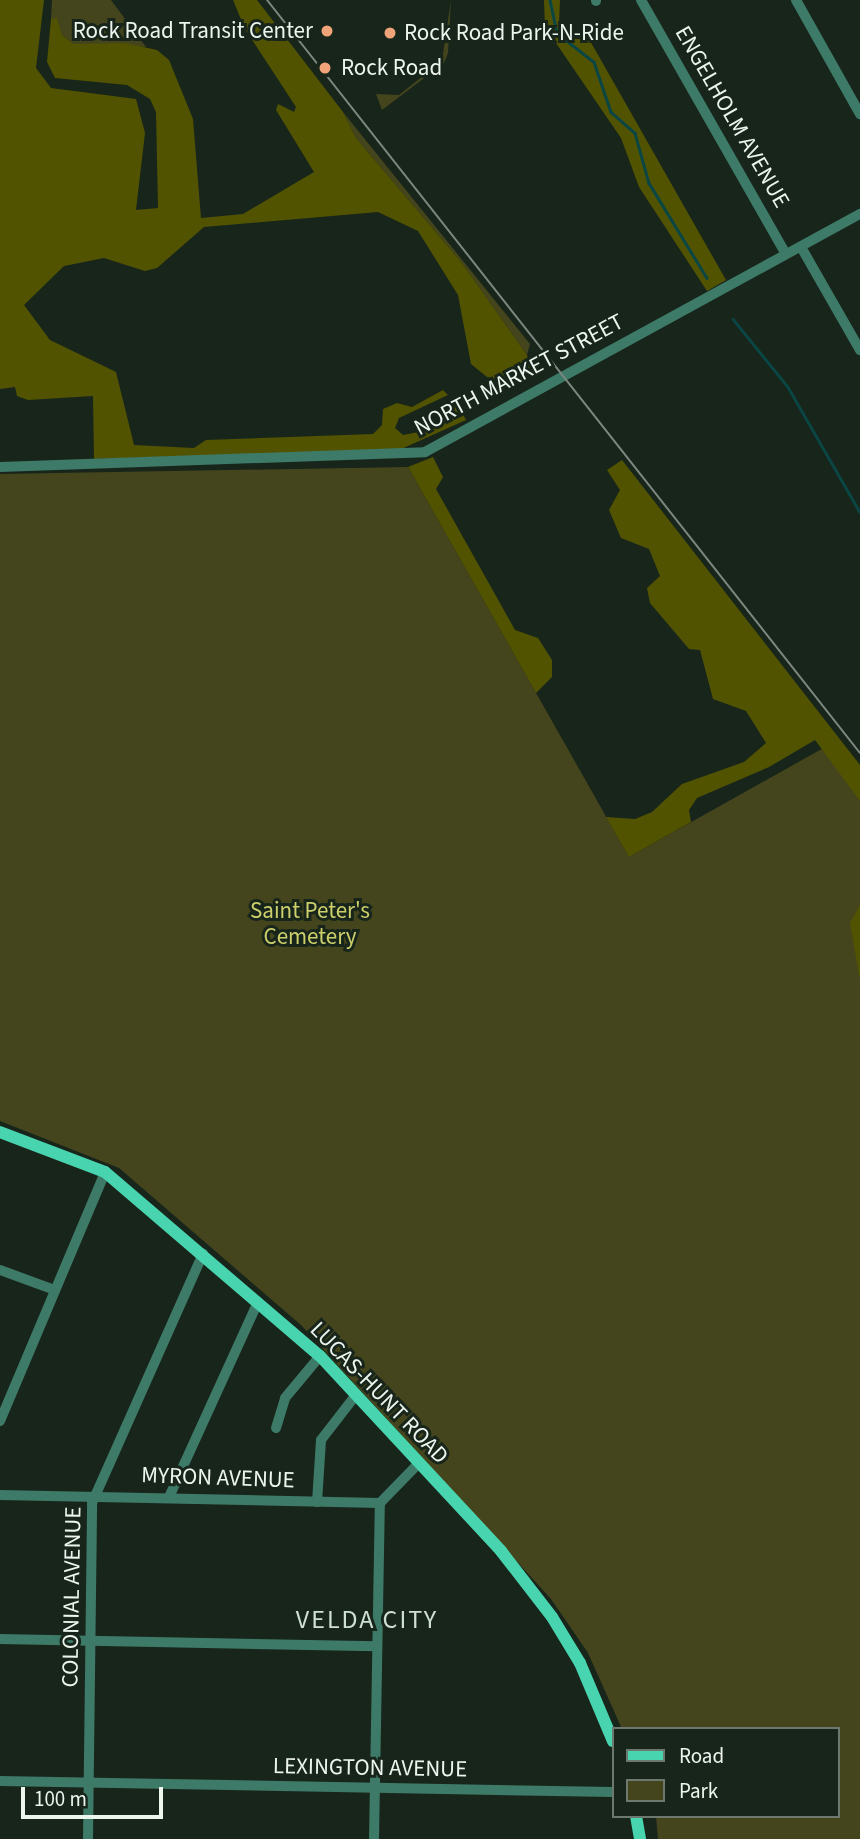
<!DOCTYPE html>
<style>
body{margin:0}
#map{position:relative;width:860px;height:1839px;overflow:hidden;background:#18251b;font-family:"Source Sans 3",sans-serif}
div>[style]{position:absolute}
.green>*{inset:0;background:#44451c}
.forest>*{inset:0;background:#525300}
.stream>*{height:2.5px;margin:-1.25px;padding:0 1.25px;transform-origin:1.25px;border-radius:1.25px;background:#0a4644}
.minor>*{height:10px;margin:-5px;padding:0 5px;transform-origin:5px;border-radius:5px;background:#3e7a68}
.major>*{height:12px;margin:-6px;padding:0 6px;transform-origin:6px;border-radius:6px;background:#47d4ae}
.tram>*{height:2px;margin:-1px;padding:0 1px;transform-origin:1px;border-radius:1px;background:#7c877f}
.dots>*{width:19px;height:19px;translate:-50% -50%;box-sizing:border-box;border:4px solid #18251b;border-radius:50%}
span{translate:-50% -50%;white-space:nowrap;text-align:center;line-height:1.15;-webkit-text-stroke:6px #18251b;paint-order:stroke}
.poi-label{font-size:23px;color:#ecf5ee}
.right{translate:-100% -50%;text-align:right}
.left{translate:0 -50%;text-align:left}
.street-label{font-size:23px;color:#ecf5ee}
.park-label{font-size:23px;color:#cccf6a}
.quarter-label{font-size:26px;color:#cee0d2;letter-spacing:2px}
.legend{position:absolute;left:612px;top:1727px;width:228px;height:91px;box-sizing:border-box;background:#18251b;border:2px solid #6d786f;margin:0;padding:9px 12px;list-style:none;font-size:21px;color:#ecf5ee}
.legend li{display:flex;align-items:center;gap:14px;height:35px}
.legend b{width:35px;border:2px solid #6d786f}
.scale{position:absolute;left:21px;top:1787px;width:142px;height:32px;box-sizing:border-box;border:4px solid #ecf5ee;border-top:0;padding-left:9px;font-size:21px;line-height:24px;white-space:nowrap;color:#ecf5ee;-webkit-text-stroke:5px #18251b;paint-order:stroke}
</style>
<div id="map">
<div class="green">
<i style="clip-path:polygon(52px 0,111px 0,146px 47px,74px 44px,62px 35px,57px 19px,51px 19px)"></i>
<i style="clip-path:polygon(451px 0,448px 53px,444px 63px,382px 110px,376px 94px,399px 95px,442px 61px)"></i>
<i style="clip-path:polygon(343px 112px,530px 344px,527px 355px,462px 263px,356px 138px)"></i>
<i style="clip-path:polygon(408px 467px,629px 857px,827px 746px,860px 787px,860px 1839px,658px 1839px,656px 1816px,837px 1816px,837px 1729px,622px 1729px,588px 1653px,551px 1599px,301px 1325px,119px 1168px,0 1121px,0 474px)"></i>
</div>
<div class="forest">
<i style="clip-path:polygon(0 0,44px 0,36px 68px,51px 88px,136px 99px,145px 133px,136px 210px,158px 208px,156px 112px,150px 99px,127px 85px,55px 78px,47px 62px,51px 19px,57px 18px,62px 35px,74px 44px,125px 43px,157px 50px,169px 60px,193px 119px,201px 218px,243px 214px,314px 172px,276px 110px,278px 104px,294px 112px,296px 107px,245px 29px,233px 0,257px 0,343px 112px,356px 138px,462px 263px,527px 355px,533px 375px,516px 382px,487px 377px,471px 364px,458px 295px,418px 231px,378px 212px,204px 227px,157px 268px,145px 271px,104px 258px,64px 266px,24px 305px,50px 340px,116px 372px,134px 445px,194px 448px,206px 440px,373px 434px,382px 425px,383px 409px,397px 403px,412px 407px,443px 390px,448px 395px,399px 418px,395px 428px,403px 435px,429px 430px,451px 420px,450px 404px,458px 405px,466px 420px,399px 450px,94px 459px,93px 396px,28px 400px,17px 396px,15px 387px,0 389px)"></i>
<i style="clip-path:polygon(544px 0,560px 0,559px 24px,571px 39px,589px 39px,726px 280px,707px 291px,639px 187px,621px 138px,545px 27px)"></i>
<i style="clip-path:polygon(433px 457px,443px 477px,436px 489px,515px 630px,538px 638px,552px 660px,552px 677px,536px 693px,408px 467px)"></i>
<i style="clip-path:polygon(622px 460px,860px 765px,860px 801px,815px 740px,769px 767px,697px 798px,689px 810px,691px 822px,629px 857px,606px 817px,635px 819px,652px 812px,682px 784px,744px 762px,766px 743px,746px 711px,713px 699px,700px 650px,689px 649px,650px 603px,647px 588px,660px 576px,649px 549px,621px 538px,609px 510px,620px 490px,607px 470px)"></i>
<i style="clip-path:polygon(860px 905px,860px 980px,850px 923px)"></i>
</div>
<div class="stream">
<i style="left:550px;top:0;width:34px;rotate:78deg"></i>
<i style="left:557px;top:33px;width:47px;rotate:38.1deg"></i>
<i style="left:594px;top:62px;width:53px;rotate:71.2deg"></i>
<i style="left:611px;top:112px;width:32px;rotate:41deg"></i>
<i style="left:635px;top:133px;width:52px;rotate:74.4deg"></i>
<i style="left:649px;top:183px;width:111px;rotate:58.6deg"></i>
<i style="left:733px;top:319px;width:87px;rotate:51deg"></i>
<i style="left:788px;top:387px;width:144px;rotate:60.1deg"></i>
</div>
<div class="minor">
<i style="left:641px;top:0;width:292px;rotate:60.3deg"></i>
<i style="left:796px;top:0;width:131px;rotate:60.7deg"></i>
<i style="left:596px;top:1px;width:1px;rotate:-90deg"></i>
<i style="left:801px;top:247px;width:119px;rotate:60.2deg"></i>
<i style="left:0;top:467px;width:425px;rotate:-2deg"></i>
<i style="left:425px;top:452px;width:496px;rotate:-28.7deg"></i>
<i style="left:0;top:1270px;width:55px;rotate:20.1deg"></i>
<i style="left:0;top:1421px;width:270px;rotate:-67.1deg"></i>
<i style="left:276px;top:1428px;width:31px;rotate:-73deg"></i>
<i style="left:285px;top:1398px;width:55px;rotate:-50.2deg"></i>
<i style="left:0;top:1495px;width:380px;rotate:1.2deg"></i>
<i style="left:380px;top:1503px;width:54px;rotate:-45.7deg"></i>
<i style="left:170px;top:1495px;width:212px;rotate:-65.5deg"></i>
<i style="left:317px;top:1502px;width:62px;rotate:-86.3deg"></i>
<i style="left:321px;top:1440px;width:56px;rotate:-52.3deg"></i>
<i style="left:0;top:1639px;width:377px;rotate:1.1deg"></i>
<i style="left:0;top:1781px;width:613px;rotate:1.03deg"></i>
<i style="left:88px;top:1839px;width:336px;rotate:-89.3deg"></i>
<i style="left:92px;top:1503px;width:273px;rotate:-66deg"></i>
<i style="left:374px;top:1839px;width:336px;rotate:-89deg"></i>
</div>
<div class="major">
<i style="left:0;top:1132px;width:112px;rotate:20.9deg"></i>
<i style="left:105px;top:1172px;width:283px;rotate:40.6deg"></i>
<i style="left:320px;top:1356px;width:266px;rotate:47.1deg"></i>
<i style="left:501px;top:1551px;width:83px;rotate:52.3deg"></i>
<i style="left:552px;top:1617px;width:54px;rotate:58.7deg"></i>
<i style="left:580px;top:1663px;width:85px;rotate:67.1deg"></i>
<i style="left:636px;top:1816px;width:23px;rotate:80deg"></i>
</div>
<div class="tram">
<i style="left:267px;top:0;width:958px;rotate:51.78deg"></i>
</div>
<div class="dots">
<i style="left:327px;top:31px;background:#efa378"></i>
<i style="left:390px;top:33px;background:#efa378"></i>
<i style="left:325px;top:68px;background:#efa378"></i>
</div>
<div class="poi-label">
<span class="right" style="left:313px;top:31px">Rock Road Transit Center</span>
<span class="left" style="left:404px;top:33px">Rock Road Park-N-Ride</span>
<span class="left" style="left:341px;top:68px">Rock Road</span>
</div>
<div class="street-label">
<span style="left:732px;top:117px;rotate:60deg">ENGELHOLM AVENUE</span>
<span style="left:519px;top:375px;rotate:-28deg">NORTH MARKET STREET</span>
<span style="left:379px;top:1393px;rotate:46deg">LUCAS-HUNT ROAD</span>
<span style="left:218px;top:1478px;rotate:2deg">MYRON AVENUE</span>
<span style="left:72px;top:1597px;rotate:-89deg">COLONIAL AVENUE</span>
<span style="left:370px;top:1768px;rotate:1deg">LEXINGTON AVENUE</span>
</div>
<div class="park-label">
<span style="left:310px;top:924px">Saint Peter's<br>Cemetery</span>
</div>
<div class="quarter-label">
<span style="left:367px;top:1620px">VELDA CITY</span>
</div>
<ul class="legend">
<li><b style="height:9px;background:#47d4ae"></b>Road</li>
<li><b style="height:19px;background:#44451c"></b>Park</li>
</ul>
<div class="scale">100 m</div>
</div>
